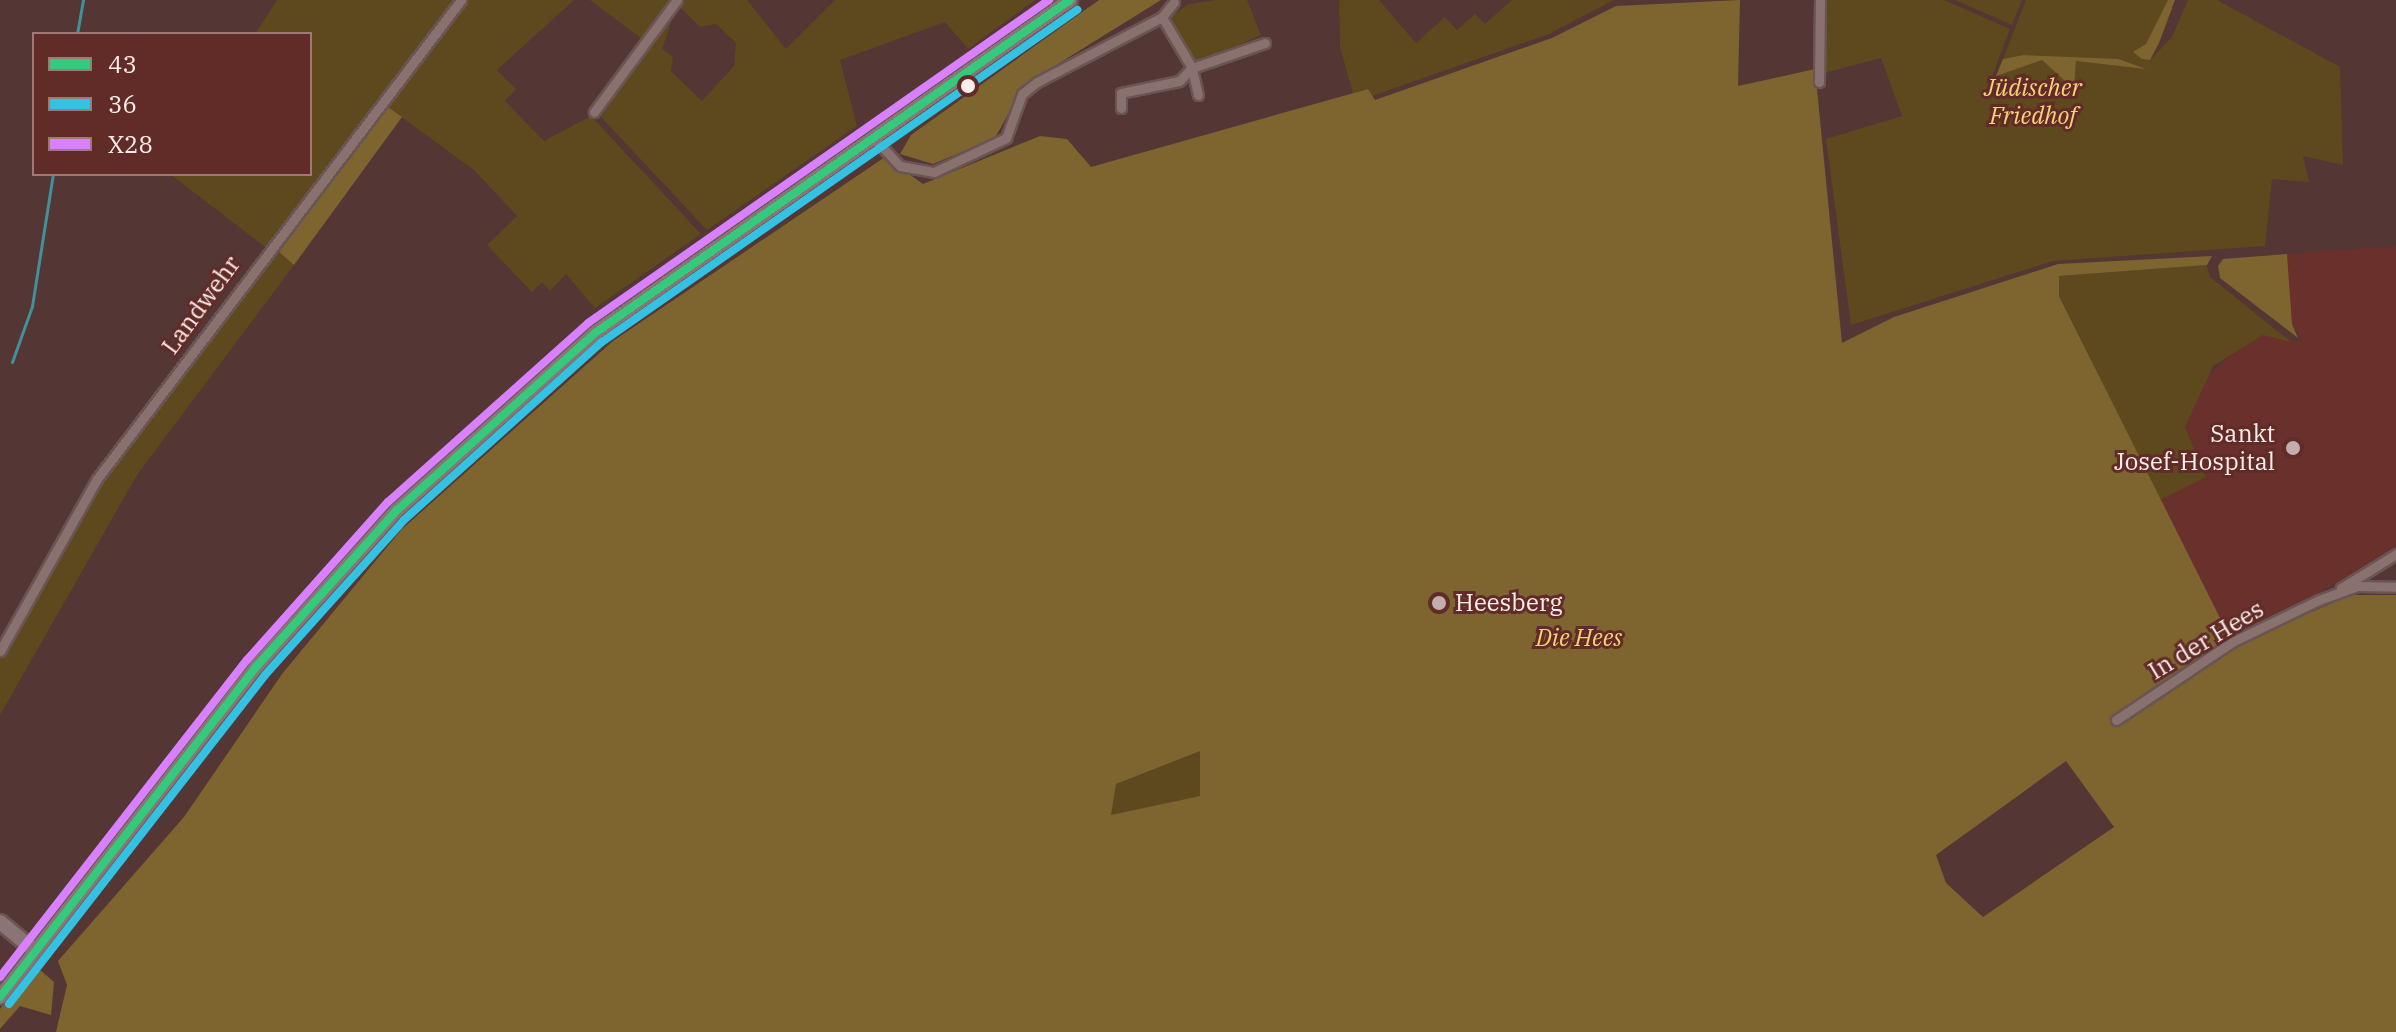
<!DOCTYPE html>
<meta charset="utf-8">
<style>
body{margin:0}
#map{position:relative;width:2396px;height:1032px;overflow:hidden;background:#543634;font-family:"IBM Plex Serif",serif}
div>[style]{position:absolute}
.built>*{inset:0;background:#6a302c}
.green>*{inset:0;background:#5e481e}
.forest>*{inset:0;background:#7e642e}
.stream>*{height:3px;margin:-1.5px;padding:0 1.5px;transform-origin:1.5px;border-radius:1.5px;background:#40919a}
.roads{filter:drop-shadow(2px 0 #6a5553) drop-shadow(-2px 0 #6a5553) drop-shadow(0 2px #6a5553) drop-shadow(0 -2px #6a5553)}
.street>*{height:9px;margin:-4.5px;padding:0 4.5px;transform-origin:4.5px;border-radius:4.5px;background:#89716f}
.secondary>*{height:14px;margin:-7px;padding:0 7px;transform-origin:7px;border-radius:7px;background:#8a7475}
.bus-1>*{height:8px;margin:-4px;padding:0 4px;transform-origin:4px;border-radius:4px;background:#33ca7d}
.bus-2>*{height:8px;margin:-4px;padding:0 4px;transform-origin:4px;border-radius:4px;background:#33c2e2}
.bus-3>*{height:8px;margin:-4px;padding:0 4px;transform-origin:4px;border-radius:4px;background:#d880ff}
.dots>*{width:22px;height:22px;translate:-50% -50%;box-sizing:border-box;border:4px solid #612b27;border-radius:50%}
span{translate:-50% -50%;white-space:nowrap;text-align:center;line-height:1.15;-webkit-text-stroke:6px #612b27;paint-order:stroke}
.park-label{font-size:24px;color:#f7d077;font-style:italic}
.street-label{font-size:24px;color:#fdeeec}
.poi-label{font-size:24px;color:#fdeeec}
.right{translate:-100% -50%;text-align:right}
.left{translate:0 -50%;text-align:left}
.legend{position:absolute;left:32px;top:32px;width:280px;height:144px;box-sizing:border-box;background:#612b27;border:2px solid #9f7976;margin:0;padding:10px 14px;list-style:none;font-size:24px;color:#fdeeec}
.legend li{display:flex;align-items:center;gap:16px;height:40px}
.legend b{width:40px;border:2px solid #9f7976}
</style>
<div id="map">
<div class="built">
<i style="clip-path:polygon(2396px 246px,2396px 546px,2319px 593px,2228px 635px,2160px 500px,2206px 477px,2185px 427px,2203px 381px,2247px 341px,2263px 335px,2303px 342px,2292px 324px,2287px 254px)"></i>
</div>
<div class="green">
<i style="clip-path:polygon(277px 0,453px 0,265px 247px,170px 174px,310px 174px,310px 34px,255px 34px)"></i>
<i style="clip-path:polygon(466px 0,574px 0,497px 70px,516px 89px,505px 101px,544px 141px,591px 116px,701px 234px,595px 308px,566px 274px,550px 291px,542px 282px,532px 292px,487px 245px,517px 216px,474px 170px,385px 105px)"></i>
<i style="clip-path:polygon(590px 0,675px 0,646px 42px)"></i>
<i style="clip-path:polygon(681px 0,747px 0,786px 49px,835px 0,1035px 0,968px 49px,945px 22px,840px 60px,857px 126px,707px 230px,601px 117px,664px 24px,671px 23px,662px 49px,673px 57px,671px 71px,702px 101px,734px 66px,736px 43px,716px 24px,700px 27px,678px 5px)"></i>
<i style="clip-path:polygon(1216px 0,1247px 0,1261px 35px,1196px 64px,1170px 16px,1189px 4px)"></i>
<i style="clip-path:polygon(1339px 0,1379px 0,1416px 43px,1445px 17px,1457px 30px,1475px 14px,1485px 24px,1512px 0,1614px 0,1549px 34px,1372px 96px,1368px 89px,1353px 93px,1340px 47px)"></i>
<i style="clip-path:polygon(1824px 0,1944px 0,2010px 29px,1991px 79px,2024px 61px,2042px 60px,2074px 87px,2076px 61px,2140px 68px,2023px 55px,2003px 59px,2026px 0,2168px 0,2146px 44px,2150px 60px,2172px 37px,2188px 0,2217px 0,2340px 67px,2343px 165px,2303px 156px,2309px 182px,2272px 179px,2265px 246px,2053px 261px,1851px 325px,1826px 139px,1902px 116px,1881px 58px,1824px 73px)"></i>
<i style="clip-path:polygon(1955px 0,2022px 0,2012px 25px)"></i>
<i style="clip-path:polygon(272px 246px,294px 265px,137px 475px,0 715px,0 657px,72px 522px)"></i>
<i style="clip-path:polygon(2207px 265px,2210px 277px,2291px 342px,2263px 335px,2213px 366px,2185px 427px,2206px 477px,2160px 500px,2059px 295px,2058px 276px)"></i>
<i style="clip-path:polygon(1201px 750px,1200px 796px,1110px 816px,1116px 783px)"></i>
</div>
<div class="forest">
<i style="clip-path:polygon(1099px 0,1161px 0,1024px 85px,995px 138px,933px 164px,900px 154px,911px 135px)"></i>
<i style="clip-path:polygon(evenodd,1740px 0,1738px 86px,1815px 69px,1842px 343px,1894px 317px,2058px 264px,2212px 256px,2207px 265px,2059px 276px,2059px 296px,2234px 646px,2351px 595px,2396px 595px,2396px 1032px,56px 1032px,67px 985px,58px 961px,184px 817px,282px 674px,401px 530px,613px 341px,885px 157px,923px 184px,1040px 136px,1067px 139px,1091px 167px,1368px 89px,1375px 100px,1552px 38px,1616px 6px,1740px 0,1200px 751px,1200px 796px,1111px 815px,1116px 784px,1200px 751px,1740px 0,2066px 761px,2114px 827px,1983px 917px,1946px 883px,1936px 855px,2066px 761px)"></i>
<i style="clip-path:polygon(2168px 0,2175px 0,2159px 43px,2150px 60px,2142px 59px,2133px 52px,2146px 44px)"></i>
<i style="clip-path:polygon(2023px 55px,2118px 59px,2146px 69px,2076px 61px,2074px 89px,2042px 60px,1996px 76px,2003px 59px)"></i>
<i style="clip-path:polygon(385px 105px,402px 117px,294px 265px,272px 246px)"></i>
<i style="clip-path:polygon(2287px 254px,2292px 324px,2298px 338px,2220px 278px,2218px 266px,2223px 259px)"></i>
<i style="clip-path:polygon(39px 969px,54px 982px,51px 1015px,20px 1006px,0 1029px,0 1009px,28px 972px)"></i>
</div>
<div class="stream">
<i style="left:77px;top:34px;width:35px;rotate:-80deg"></i>
<i style="left:12px;top:362px;width:59px;rotate:-70.3deg"></i>
<i style="left:32px;top:306px;width:134px;rotate:-81deg"></i>
</div>
<div class="roads">
<div class="street">
<i style="left:1162px;top:17px;width:19px;rotate:-51deg"></i>
<i style="left:1819px;top:82px;width:82px;rotate:-89.3deg"></i>
<i style="left:1198px;top:95px;width:28px;rotate:-103deg"></i>
<i style="left:1192px;top:68px;width:77px;rotate:-18.9deg"></i>
<i style="left:594px;top:112px;width:139px;rotate:-53.5deg"></i>
<i style="left:872px;top:136px;width:41px;rotate:47deg"></i>
<i style="left:900px;top:166px;width:35px;rotate:10deg"></i>
<i style="left:934px;top:172px;width:80px;rotate:-25.3deg"></i>
<i style="left:1006px;top:138px;width:47px;rotate:-70deg"></i>
<i style="left:1022px;top:94px;width:19px;rotate:-39deg"></i>
<i style="left:1037px;top:82px;width:141px;rotate:-27.5deg"></i>
<i style="left:1162px;top:17px;width:59px;rotate:59.5deg"></i>
<i style="left:1192px;top:68px;width:18px;rotate:135deg"></i>
<i style="left:1179px;top:81px;width:59px;rotate:168.3deg"></i>
<i style="left:1121px;top:93px;width:15px;rotate:90deg"></i>
<i style="left:2341px;top:588px;width:65px;rotate:-31.7deg"></i>
<i style="left:0;top:651px;width:197px;rotate:-60.6deg"></i>
<i style="left:97px;top:479px;width:602px;rotate:-52.77deg"></i>
<i style="left:2116px;top:720px;width:140px;rotate:-33.9deg"></i>
<i style="left:2232px;top:642px;width:97px;rotate:-25.8deg"></i>
<i style="left:2319px;top:600px;width:40px;rotate:-20.2deg"></i>
<i style="left:2357px;top:586px;width:39px;rotate:1deg"></i>
</div>
<div class="secondary">
<i style="left:0;top:922px;width:44px;rotate:39.5deg"></i>
<i style="left:0;top:997px;width:418px;rotate:-52.2deg"></i>
<i style="left:256px;top:667px;width:210px;rotate:-48.1deg"></i>
<i style="left:396px;top:511px;width:267px;rotate:-41.8deg"></i>
<i style="left:595px;top:333px;width:580px;rotate:-35.03deg"></i>
</div>
</div>
<div class="bus-1">
<i style="left:0;top:997px;width:418px;rotate:-52.2deg"></i>
<i style="left:256px;top:667px;width:210px;rotate:-48.1deg"></i>
<i style="left:396px;top:511px;width:267px;rotate:-41.8deg"></i>
<i style="left:595px;top:333px;width:580px;rotate:-35.03deg"></i>
</div>
<div class="bus-2">
<i style="left:9px;top:1004px;width:417px;rotate:-52.1deg"></i>
<i style="left:265px;top:675px;width:208px;rotate:-48.1deg"></i>
<i style="left:404px;top:520px;width:266px;rotate:-42deg"></i>
<i style="left:602px;top:342px;width:580px;rotate:-34.95deg"></i>
</div>
<div class="bus-3">
<i style="left:0;top:977px;width:402px;rotate:-52.1deg"></i>
<i style="left:247px;top:660px;width:212px;rotate:-48.3deg"></i>
<i style="left:388px;top:502px;width:268px;rotate:-41.8deg"></i>
<i style="left:588px;top:323px;width:563px;rotate:-35.02deg"></i>
</div>
<div class="dots">
<i style="left:968px;top:86px;background:#fdeeec"></i>
<i style="left:2293px;top:448px;background:#c2aeac"></i>
<i style="left:1439px;top:603px;background:#c2aeac"></i>
</div>
<div class="park-label">
<span style="left:2033px;top:102px">Jüdischer<br>Friedhof</span>
<span style="left:1579px;top:638px">Die Hees</span>
</div>
<div class="street-label">
<span style="left:201px;top:305px;rotate:-54deg">Landwehr</span>
<span style="left:2206px;top:640px;rotate:-31deg">In der Hees</span>
</div>
<div class="poi-label">
<span class="right" style="left:2275px;top:448px">Sankt<br>Josef-Hospital</span>
<span class="left" style="left:1455px;top:603px">Heesberg</span>
</div>
<ul class="legend">
<li><b style="height:10px;background:#33ca7d"></b>43</li>
<li><b style="height:10px;background:#33c2e2"></b>36</li>
<li><b style="height:10px;background:#d880ff"></b>X28</li>
</ul>
</div>
